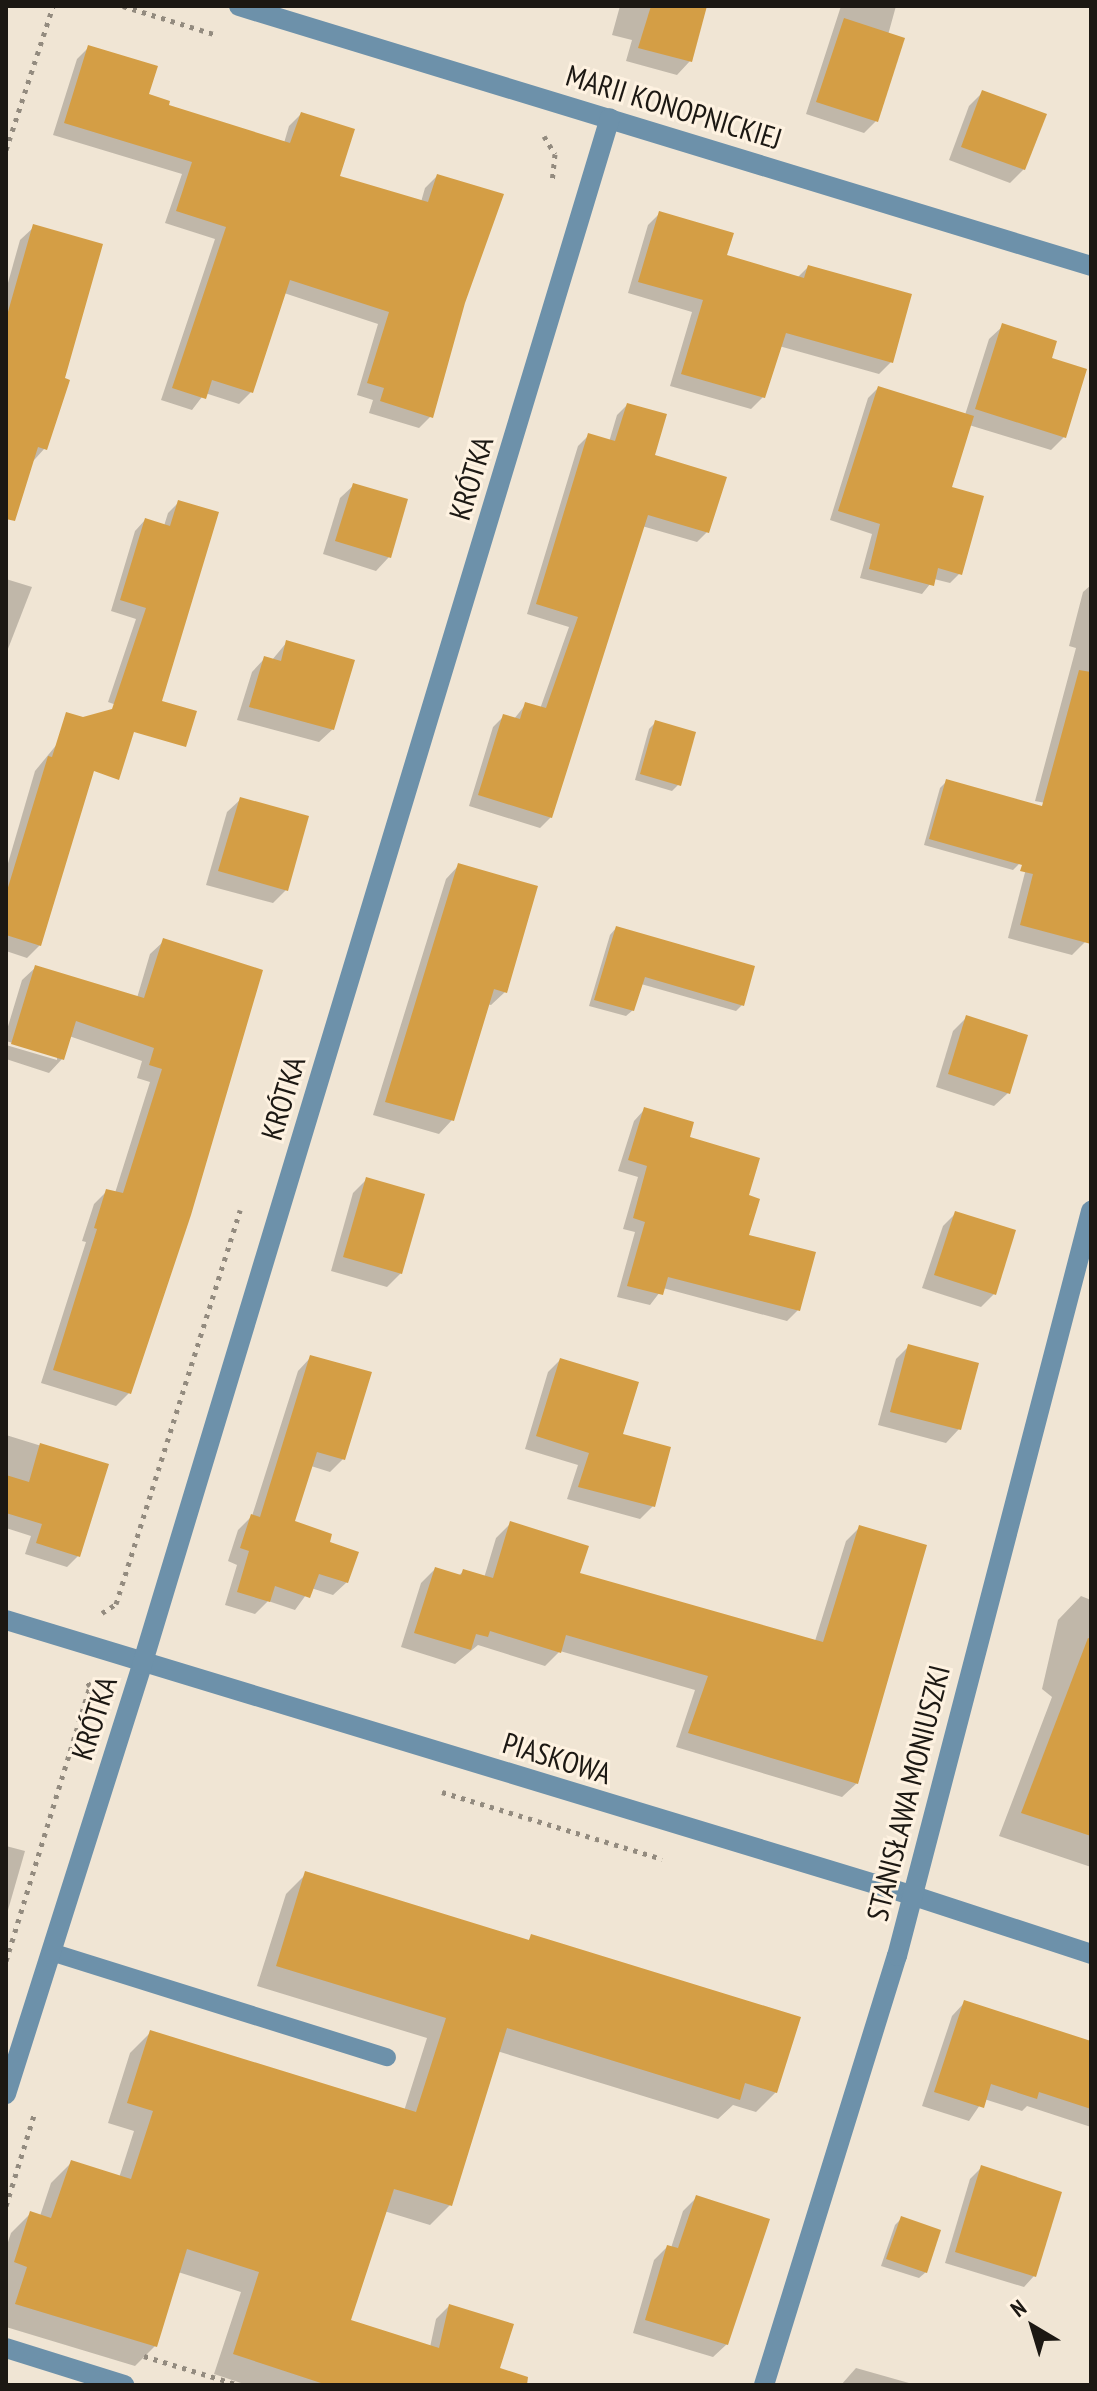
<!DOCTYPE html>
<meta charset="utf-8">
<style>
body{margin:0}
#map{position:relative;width:1097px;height:2391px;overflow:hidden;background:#f0e5d4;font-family:"PT Sans Narrow",sans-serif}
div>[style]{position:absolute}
.shadow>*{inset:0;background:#0003}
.building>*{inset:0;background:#d49e45}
.path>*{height:5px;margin-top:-2.5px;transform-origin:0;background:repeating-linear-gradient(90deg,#938b7f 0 4px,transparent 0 10px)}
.service>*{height:18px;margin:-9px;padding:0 9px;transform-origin:9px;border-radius:9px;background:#6d91aa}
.minor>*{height:20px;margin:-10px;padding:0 10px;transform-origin:10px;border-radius:10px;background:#6d91aa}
span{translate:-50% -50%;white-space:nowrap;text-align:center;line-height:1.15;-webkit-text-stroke:6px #fef2e1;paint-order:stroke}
.street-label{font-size:30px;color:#1c1813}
.frame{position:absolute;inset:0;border:8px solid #1c1813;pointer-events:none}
.north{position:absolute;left:993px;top:2287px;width:80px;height:80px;-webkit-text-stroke:6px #fef2e1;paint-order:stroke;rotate:322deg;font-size:22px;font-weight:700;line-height:32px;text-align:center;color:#1c1813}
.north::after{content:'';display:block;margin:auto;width:28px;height:36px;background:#1c1813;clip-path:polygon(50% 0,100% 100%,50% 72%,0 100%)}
</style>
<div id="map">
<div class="shadow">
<i style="clip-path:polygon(620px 6px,696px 6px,690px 61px,677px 75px,626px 61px,632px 40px,612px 35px)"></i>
<i style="clip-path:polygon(841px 6px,896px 6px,888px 35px,876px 121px,864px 133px,806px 114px)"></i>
<i style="clip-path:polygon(89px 47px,147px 96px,166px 106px,284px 143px,289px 126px,301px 114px,337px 177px,421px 202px,425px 188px,437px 176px,463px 302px,431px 416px,419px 428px,369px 413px,373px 400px,357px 395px,378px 324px,284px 293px,251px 392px,239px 404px,205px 393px,192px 410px,161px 400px,215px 239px,165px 223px,182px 174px,53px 135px,77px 59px)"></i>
<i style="clip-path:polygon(983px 92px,1024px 169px,1010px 183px,949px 160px,969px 106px)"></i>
<i style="clip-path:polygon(660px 213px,724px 257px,797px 278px,808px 267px,891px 362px,879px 374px,779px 346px,763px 397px,751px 409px,670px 386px,692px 312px,628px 293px,648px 225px)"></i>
<i style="clip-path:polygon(34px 227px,45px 448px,6px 491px,6px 290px,20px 240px)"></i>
<i style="clip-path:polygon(1003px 326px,1049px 359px,1064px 437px,1051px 450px,969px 425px,949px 489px,960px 573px,950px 583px,934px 579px,922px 594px,860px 578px,872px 534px,830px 520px,868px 398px,878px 388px,965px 415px,989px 339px)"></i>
<i style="clip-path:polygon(627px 405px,652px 456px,707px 532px,697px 542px,642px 526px,551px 817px,540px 828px,469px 806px,493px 727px,504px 716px,514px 719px,526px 704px,540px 709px,569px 627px,527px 614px,578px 446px,589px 435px,609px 442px,617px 415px)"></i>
<i style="clip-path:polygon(354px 485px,389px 557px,376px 571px,323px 554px,340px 498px)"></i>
<i style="clip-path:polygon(179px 502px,147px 716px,108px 702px,136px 619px,111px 611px,135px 531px,145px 520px,164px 526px,168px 513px)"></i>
<i style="clip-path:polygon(6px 579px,32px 587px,6px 654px)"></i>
<i style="clip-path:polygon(1091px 585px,1091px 812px,1035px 801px,1076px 648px,1069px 646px,1083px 592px)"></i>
<i style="clip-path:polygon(287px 642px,333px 729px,319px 742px,237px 720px,252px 672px,265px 658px,272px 660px)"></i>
<i style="clip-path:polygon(656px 722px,679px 784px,672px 791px,635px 780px,649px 729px)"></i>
<i style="clip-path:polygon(58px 743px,40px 945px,27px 958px,6px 951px,6px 870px,35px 771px)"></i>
<i style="clip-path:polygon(946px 782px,1019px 864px,1013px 870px,924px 845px,940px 788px)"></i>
<i style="clip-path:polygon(241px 799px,286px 890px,273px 903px,206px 885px,227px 812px)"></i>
<i style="clip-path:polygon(1029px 857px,1091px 857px,1091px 919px,1085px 942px,1072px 955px,1008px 938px)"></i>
<i style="clip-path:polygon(459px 865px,505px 992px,491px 1005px,487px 1004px,452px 1120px,439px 1134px,373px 1115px,446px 879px)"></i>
<i style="clip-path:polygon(616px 928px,742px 1005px,736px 1011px,641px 984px,633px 1010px,626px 1016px,589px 1006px,610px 935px)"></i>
<i style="clip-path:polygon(164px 941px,260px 971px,129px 1393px,116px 1406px,41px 1383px,86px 1242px,82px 1241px,94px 1204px,107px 1191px,115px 1193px,150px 1082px,137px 1078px,142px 1061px,69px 1036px,62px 1059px,49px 1073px,6px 1059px,6px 1045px,57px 1060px,57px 1056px,6px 1041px,6px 1033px,22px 980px,36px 967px,137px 998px,150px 954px)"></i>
<i style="clip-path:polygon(967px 1017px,1008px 1093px,994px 1106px,936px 1087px,953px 1031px)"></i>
<i style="clip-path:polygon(644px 1110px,687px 1138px,746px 1196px,747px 1236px,798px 1310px,787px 1321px,663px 1288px,650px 1305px,617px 1297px,635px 1232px,623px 1229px,638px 1177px,618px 1171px,634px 1121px)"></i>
<i style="clip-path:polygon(367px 1179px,401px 1273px,387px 1287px,331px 1271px,353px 1193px)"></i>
<i style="clip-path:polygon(956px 1213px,994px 1294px,981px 1307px,922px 1288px,943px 1226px)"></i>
<i style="clip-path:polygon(909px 1346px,959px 1429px,946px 1443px,878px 1425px,896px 1359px)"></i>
<i style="clip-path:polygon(311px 1357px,343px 1459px,330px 1472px,311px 1466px,293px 1522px,347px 1582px,333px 1595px,311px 1588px,295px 1610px,268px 1601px,255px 1614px,225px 1605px,237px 1565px,228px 1561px,238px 1530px,252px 1516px,298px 1371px)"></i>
<i style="clip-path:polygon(560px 1360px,620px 1436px,653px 1506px,640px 1519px,567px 1499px,578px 1465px,525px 1449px,548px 1372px)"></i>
<i style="clip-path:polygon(6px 1435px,106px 1466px,78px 1556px,67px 1567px,25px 1554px,31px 1536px,6px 1528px)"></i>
<i style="clip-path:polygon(510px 1524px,577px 1575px,815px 1641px,846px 1541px,860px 1527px,857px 1783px,842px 1797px,676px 1747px,695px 1690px,560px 1651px,545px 1666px,478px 1645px,455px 1664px,401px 1647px,421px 1583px,435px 1569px,458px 1576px,464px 1571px,484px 1578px,496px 1538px)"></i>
<i style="clip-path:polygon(1081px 1596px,1091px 1600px,1091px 1867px,999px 1836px,1052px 1697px,1042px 1689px,1058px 1620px)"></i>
<i style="clip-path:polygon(6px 1846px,25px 1851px,6px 1917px)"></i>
<i style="clip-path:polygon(306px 1874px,527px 1942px,532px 1936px,776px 2092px,756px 2112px,733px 2105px,718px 2119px,497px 2051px,450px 2205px,430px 2225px,384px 2211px,349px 2321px,402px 2385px,247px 2385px,214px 2374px,241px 2292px,178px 2272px,155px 2346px,135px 2366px,6px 2327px,6px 2248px,11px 2233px,31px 2213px,40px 2216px,51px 2183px,71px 2163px,119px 2178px,134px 2131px,108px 2123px,130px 2053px,150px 2033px,404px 2111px,427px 2038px,257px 1986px,286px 1894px)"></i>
<i style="clip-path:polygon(965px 2002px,1091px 2045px,1091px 2127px,1027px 2106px,1022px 2111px,984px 2099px,969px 2121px,922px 2106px,952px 2016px)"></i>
<i style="clip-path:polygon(981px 2168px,1034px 2276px,1024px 2287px,945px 2263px,970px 2179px)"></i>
<i style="clip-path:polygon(697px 2197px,727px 2344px,713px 2357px,633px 2333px,654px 2260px,667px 2247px,671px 2248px,683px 2211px)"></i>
<i style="clip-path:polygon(901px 2219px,926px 2272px,919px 2278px,881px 2266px,895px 2225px)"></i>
<i style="clip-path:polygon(449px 2306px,493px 2385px,422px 2385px,436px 2319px)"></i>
<i style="clip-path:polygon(856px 2368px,916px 2385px,841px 2385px)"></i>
</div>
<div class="building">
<i style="clip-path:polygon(651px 6px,707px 6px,692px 62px,638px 48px)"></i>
<i style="clip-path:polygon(844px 18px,905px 38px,878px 122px,816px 102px)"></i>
<i style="clip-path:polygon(88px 45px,158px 66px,149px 94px,170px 101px,169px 105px,290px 143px,301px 112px,355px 129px,340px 176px,428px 202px,437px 174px,504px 194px,465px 303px,433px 418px,380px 401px,384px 388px,367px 383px,389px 312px,290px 280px,253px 393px,212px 380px,206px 399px,172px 388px,226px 227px,176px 211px,192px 162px,64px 123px)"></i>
<i style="clip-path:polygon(982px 90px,1047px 114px,1025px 170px,961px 147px)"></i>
<i style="clip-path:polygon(659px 211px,734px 233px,727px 255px,804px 278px,808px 265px,912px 294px,893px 363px,786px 333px,765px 398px,681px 374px,703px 300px,638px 282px)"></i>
<i style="clip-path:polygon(33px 224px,103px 244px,65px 378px,70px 380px,47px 450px,38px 447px,15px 521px,6px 519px,6px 319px)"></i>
<i style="clip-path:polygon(1002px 323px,1057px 341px,1052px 358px,1087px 369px,1066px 438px,975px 409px)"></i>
<i style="clip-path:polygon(878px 386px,974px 416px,952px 487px,984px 496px,962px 575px,938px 568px,934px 586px,869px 569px,880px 524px,838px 511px)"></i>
<i style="clip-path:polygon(627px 403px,667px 414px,655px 455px,727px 477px,709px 533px,648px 515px,552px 818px,478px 795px,503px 714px,520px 719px,525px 702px,546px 708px,578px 617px,536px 604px,588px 433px,615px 441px)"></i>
<i style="clip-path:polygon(353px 483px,408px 499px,391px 558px,335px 541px)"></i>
<i style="clip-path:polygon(178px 500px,219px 512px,162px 701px,197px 711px,186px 747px,134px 732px,119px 780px,94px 771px,41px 946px,6px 935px,6px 894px,48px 756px,52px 757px,66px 712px,83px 717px,112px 709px,146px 608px,120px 600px,145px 518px,170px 526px)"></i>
<i style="clip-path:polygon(286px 640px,355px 660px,334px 730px,249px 707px,264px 656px,281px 661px)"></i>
<i style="clip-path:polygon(1079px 670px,1091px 672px,1091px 944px,1020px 925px,1033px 874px,1020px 871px,1022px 865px,929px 839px,946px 779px,1042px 806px)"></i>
<i style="clip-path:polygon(655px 720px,696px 732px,681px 786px,640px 774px)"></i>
<i style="clip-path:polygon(240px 797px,309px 816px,288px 891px,218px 871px)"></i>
<i style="clip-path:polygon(458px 863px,538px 886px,507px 993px,494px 989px,454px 1121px,385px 1102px)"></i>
<i style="clip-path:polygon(616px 926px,755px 966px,744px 1006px,645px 977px,634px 1011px,594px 1000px)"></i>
<i style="clip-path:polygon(163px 938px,263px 970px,191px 1215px,131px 1394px,53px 1370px,97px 1229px,94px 1228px,106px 1189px,123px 1193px,162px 1069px,149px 1065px,154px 1048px,76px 1021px,64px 1060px,11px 1044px,35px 965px,144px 998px)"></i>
<i style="clip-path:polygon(966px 1015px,1028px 1035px,1010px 1094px,948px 1074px)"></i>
<i style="clip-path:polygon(644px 1107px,694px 1122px,690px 1137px,760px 1158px,749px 1195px,760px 1199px,749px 1235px,816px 1252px,800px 1311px,668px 1277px,663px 1295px,627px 1286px,645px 1222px,633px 1218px,647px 1166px,628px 1160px)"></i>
<i style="clip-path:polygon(366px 1177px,425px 1194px,402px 1274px,343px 1257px)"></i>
<i style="clip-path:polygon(955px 1211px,1016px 1230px,996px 1295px,934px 1275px)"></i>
<i style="clip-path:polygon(908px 1344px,979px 1363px,961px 1430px,890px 1412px)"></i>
<i style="clip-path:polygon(310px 1355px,372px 1372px,345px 1460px,317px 1452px,295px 1521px,332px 1534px,330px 1542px,359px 1552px,348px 1583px,319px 1574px,310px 1598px,275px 1586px,270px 1602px,237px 1592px,249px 1551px,240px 1548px,251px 1514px,260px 1517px)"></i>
<i style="clip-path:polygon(560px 1358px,639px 1382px,623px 1434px,671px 1447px,655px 1507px,578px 1487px,589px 1453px,536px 1436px)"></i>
<i style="clip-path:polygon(40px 1443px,109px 1464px,80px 1557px,36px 1543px,42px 1524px,6px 1513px,6px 1475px,29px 1482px)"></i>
<i style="clip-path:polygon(510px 1521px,589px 1546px,580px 1573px,823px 1642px,859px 1525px,927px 1545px,858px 1784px,688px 1733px,708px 1676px,566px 1635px,561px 1653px,490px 1631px,488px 1637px,476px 1634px,471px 1650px,414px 1633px,435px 1567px,461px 1575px,463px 1569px,493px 1578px)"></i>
<i style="clip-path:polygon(1088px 1638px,1091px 1639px,1091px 1836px,1021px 1813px)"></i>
<i style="clip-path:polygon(305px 1871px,529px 1940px,531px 1934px,801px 2017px,777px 2093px,745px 2083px,740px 2100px,507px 2028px,452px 2206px,394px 2189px,351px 2320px,439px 2348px,449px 2304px,514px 2324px,500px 2368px,528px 2377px,527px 2385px,327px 2385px,233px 2354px,259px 2272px,187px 2249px,157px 2347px,15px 2304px,27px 2267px,14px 2262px,30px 2211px,51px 2218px,71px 2160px,131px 2179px,153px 2111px,127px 2103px,150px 2030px,416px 2112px,446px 2018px,276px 1966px)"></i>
<i style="clip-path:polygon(964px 2000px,1091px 2041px,1091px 2109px,1039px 2092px,1037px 2099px,991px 2084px,984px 2108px,934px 2092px)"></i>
<i style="clip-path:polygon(981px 2165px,1062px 2192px,1036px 2277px,955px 2252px)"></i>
<i style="clip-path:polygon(696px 2195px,770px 2219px,728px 2345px,645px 2320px,667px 2245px,678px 2248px)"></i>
<i style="clip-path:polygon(901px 2216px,941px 2230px,927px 2273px,886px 2259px)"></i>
</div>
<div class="path">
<i style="left:123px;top:6px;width:98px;rotate:17.1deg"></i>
<i style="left:544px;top:136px;width:21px;rotate:59deg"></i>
<i style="left:555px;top:154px;width:28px;rotate:96deg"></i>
<i style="left:6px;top:150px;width:151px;rotate:-71.9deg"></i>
<i style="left:102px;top:1613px;width:17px;rotate:-33deg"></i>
<i style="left:116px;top:1604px;width:413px;rotate:-72.5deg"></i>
<i style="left:442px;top:1792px;width:230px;rotate:16.9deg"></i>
<i style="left:6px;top:1961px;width:288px;rotate:-73deg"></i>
<i style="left:90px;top:1686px;width:7px;rotate:-124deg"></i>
<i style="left:6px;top:2206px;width:95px;rotate:-72.9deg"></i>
<i style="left:144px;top:2356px;width:99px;rotate:17deg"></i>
</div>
<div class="service">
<i style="left:51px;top:1952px;width:352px;rotate:17.4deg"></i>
</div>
<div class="minor">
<i style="left:239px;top:6px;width:891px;rotate:16.97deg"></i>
<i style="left:6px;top:1620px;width:946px;rotate:16.9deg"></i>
<i style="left:911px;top:1895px;width:189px;rotate:18.1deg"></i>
<i style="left:6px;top:2094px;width:450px;rotate:-72.4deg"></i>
<i style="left:142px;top:1665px;width:1616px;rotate:-73.17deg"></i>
<i style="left:6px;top:2348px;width:124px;rotate:17.4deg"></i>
<i style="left:764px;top:2385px;width:449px;rotate:-72.8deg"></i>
<i style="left:897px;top:1956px;width:770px;rotate:-75.4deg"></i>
</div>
<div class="street-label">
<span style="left:674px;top:107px;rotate:17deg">MARII KONOPNICKIEJ</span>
<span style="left:471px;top:478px;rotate:-73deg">KRÓTKA</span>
<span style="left:283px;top:1098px;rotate:-73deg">KRÓTKA</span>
<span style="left:94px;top:1718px;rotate:-72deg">KRÓTKA</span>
<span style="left:557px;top:1758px;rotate:17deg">PIASKOWA</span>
<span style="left:908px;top:1793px;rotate:-76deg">STANISŁAWA MONIUSZKI</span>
</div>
<div class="frame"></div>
<div class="north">N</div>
</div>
